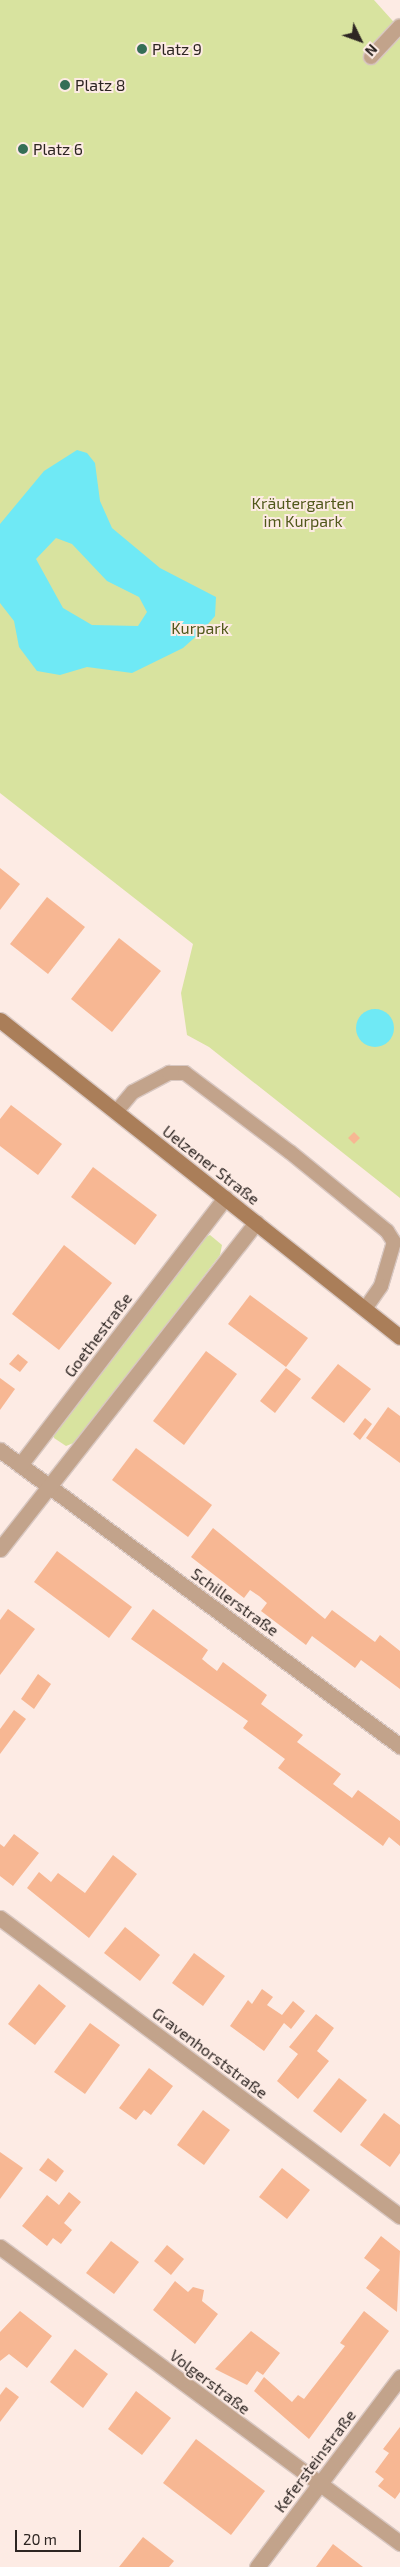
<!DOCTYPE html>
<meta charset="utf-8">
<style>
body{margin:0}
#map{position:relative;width:400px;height:2567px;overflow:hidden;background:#fdebe4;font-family:"Exo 2",sans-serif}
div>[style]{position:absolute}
.green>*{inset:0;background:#d8e39f}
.water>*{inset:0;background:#6fe9f5}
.round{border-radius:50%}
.building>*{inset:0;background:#f7b793}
.roads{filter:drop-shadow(1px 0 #d8c7c1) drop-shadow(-1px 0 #d8c7c1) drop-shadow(0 1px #d8c7c1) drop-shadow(0 -1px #d8c7c1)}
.lane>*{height:14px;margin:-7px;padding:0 7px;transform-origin:7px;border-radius:7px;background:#c2a38b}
.street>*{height:15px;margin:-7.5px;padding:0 7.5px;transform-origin:7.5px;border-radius:7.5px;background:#c2a38b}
.secondary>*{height:15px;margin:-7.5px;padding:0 7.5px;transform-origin:7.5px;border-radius:7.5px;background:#aa7e59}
.dots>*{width:14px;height:14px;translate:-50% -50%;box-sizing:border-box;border:2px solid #fdebe4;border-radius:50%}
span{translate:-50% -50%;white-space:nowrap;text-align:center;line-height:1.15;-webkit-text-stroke:4px #fdebe4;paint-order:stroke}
.poi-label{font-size:16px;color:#2d2522}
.left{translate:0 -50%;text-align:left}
.park-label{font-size:16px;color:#51581b}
.street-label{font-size:16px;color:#2d2522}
.north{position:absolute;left:335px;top:15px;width:50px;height:50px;-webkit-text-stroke:4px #fdebe4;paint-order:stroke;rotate:132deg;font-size:14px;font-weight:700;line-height:20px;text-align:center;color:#2d2522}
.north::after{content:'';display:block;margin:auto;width:18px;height:22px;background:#2d2522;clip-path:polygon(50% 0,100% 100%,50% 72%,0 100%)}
.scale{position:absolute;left:15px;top:2530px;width:66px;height:22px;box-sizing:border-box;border:2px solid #2d2522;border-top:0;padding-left:6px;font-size:15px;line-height:18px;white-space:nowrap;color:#2d2522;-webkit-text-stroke:4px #fdebe4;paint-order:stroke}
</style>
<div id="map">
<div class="green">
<i style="clip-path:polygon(0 0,374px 0,400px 29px,400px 1198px,209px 1047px,187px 1035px,181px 993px,193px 944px,0 793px)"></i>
<i style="clip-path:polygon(210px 1235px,222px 1245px,220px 1255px,76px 1442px,66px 1446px,54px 1438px,53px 1431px,201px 1239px)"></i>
</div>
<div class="water">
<i style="clip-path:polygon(evenodd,77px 450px,87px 453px,95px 463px,100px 501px,112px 528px,160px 568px,216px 597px,215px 616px,202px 631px,183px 648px,132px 673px,87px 667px,60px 675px,37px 671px,19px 647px,14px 621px,0 603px,0 524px,44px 471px,77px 450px,56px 538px,72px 544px,107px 581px,139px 597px,147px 612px,138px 626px,92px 625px,63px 608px,36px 559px,56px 538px)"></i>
<i class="round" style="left:356px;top:1009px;width:38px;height:38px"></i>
</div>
<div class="building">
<i style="clip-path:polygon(0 868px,20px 884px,0 910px)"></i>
<i style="clip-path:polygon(47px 897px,85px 927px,48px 974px,10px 944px)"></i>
<i style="clip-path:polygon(119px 938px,161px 971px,112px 1032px,71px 999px)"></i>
<i style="clip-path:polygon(11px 1105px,62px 1144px,38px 1175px,0 1146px,0 1119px)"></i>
<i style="clip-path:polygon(354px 1132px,360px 1138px,354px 1144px,348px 1138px)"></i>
<i style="clip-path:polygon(93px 1167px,157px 1215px,135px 1245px,71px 1197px)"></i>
<i style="clip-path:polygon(64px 1245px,112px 1283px,59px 1350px,12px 1314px)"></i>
<i style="clip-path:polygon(250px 1295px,308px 1338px,286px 1367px,228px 1324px)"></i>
<i style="clip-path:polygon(206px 1351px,237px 1374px,184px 1445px,153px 1421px)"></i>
<i style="clip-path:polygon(18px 1354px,28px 1362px,20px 1372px,9px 1364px)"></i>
<i style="clip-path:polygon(338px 1364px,371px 1389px,344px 1423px,311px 1398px)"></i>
<i style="clip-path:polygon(286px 1368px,301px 1379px,275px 1413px,260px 1401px)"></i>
<i style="clip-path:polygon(0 1378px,15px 1389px,0 1410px)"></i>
<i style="clip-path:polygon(388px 1407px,400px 1416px,400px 1463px,366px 1438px)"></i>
<i style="clip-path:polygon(365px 1418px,372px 1424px,360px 1440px,353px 1434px)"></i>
<i style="clip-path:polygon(136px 1448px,212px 1505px,188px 1537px,112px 1480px)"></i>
<i style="clip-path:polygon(213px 1528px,325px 1619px,332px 1610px,375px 1642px,380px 1635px,400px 1651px,400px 1689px,361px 1660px,355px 1668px,312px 1636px,306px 1645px,261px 1611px,267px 1603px,259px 1596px,250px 1590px,244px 1598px,191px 1557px)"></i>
<i style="clip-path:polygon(57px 1551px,132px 1607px,109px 1638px,34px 1582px)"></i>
<i style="clip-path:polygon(8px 1609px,35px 1629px,0 1675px,0 1620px)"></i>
<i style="clip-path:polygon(153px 1609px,208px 1650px,202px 1659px,208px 1664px,217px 1671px,223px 1662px,267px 1695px,261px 1704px,303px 1735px,297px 1742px,341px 1774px,333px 1784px,352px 1798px,358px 1790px,400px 1821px,400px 1846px,389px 1837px,383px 1846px,278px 1768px,285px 1759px,243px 1728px,248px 1721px,131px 1639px)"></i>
<i style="clip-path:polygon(38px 1674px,51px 1684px,34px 1709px,21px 1699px)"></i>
<i style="clip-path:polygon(14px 1710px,26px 1719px,0 1754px,0 1729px)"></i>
<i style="clip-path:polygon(14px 1834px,39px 1853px,13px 1886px,0 1876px,0 1844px,4px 1847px)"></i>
<i style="clip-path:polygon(113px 1855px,137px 1874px,89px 1938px,27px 1888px,39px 1872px,51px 1882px,58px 1873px,85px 1893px)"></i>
<i style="clip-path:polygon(125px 1927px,160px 1955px,140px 1981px,104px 1953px)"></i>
<i style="clip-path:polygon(194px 1953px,225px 1976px,203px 2006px,172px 1983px)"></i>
<i style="clip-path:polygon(39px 1984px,66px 2006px,35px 2045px,8px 2024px)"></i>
<i style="clip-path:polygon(262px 1989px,273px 1997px,267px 2005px,282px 2015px,293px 2001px,305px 2011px,291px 2029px,284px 2023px,264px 2051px,230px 2026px,248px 2000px,252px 2004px)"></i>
<i style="clip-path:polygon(316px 2014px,334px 2028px,317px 2051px,329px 2061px,298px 2099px,277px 2081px,298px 2054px,289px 2047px)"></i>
<i style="clip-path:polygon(90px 2023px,120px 2045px,85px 2094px,54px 2072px)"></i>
<i style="clip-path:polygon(149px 2068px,173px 2086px,151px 2115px,144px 2110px,136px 2120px,119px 2108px)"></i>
<i style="clip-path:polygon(339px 2078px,367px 2100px,341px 2133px,313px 2111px)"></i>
<i style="clip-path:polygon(203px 2110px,230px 2130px,204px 2165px,177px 2145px)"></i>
<i style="clip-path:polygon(384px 2113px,400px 2125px,400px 2153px,390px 2167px,360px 2145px)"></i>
<i style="clip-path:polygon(0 2152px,23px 2168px,0 2199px)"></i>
<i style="clip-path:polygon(48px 2158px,64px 2171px,56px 2182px,39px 2170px)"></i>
<i style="clip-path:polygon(282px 2168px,310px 2190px,287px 2219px,259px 2197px)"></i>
<i style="clip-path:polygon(69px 2192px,81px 2202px,64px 2223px,72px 2230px,61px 2244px,53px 2238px,47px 2246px,22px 2226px,47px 2195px,59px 2205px)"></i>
<i style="clip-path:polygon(381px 2236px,400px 2251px,397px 2312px,366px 2288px,380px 2270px,364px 2258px)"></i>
<i style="clip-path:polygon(111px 2241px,139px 2262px,114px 2294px,86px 2273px)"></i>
<i style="clip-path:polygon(167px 2245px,184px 2259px,171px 2275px,154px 2261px)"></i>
<i style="clip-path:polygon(175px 2281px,188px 2292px,193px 2287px,204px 2290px,202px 2301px,218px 2314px,195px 2344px,153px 2310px)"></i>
<i style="clip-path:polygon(20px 2311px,52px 2336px,27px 2368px,9px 2354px,0 2361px,0 2332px)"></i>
<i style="clip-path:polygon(364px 2311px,389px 2331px,309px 2439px,254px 2391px,264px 2377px,292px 2402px,298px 2395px,304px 2399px,345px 2346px,340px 2343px)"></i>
<i style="clip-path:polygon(251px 2331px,280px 2353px,263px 2375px,257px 2371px,247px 2385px,215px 2369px)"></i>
<i style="clip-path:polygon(75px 2349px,108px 2374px,83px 2408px,50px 2382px)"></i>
<i style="clip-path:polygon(6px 2387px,19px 2397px,0 2422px,0 2395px)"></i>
<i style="clip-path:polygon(136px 2391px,171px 2418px,142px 2455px,108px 2429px)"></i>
<i style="clip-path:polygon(400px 2427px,400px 2492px,395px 2499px,378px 2486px,384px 2479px,375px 2472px,389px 2453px,383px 2449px)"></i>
<i style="clip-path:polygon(196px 2439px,265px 2491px,231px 2535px,163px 2483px)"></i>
<i style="clip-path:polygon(143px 2537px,174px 2561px,169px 2567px,119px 2567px)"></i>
<i style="clip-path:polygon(333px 2544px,363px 2567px,316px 2567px)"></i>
</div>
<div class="roads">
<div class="lane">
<i style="left:371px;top:57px;width:42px;rotate:-46.9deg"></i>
<i style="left:116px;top:1112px;width:26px;rotate:-50deg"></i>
<i style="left:133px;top:1092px;width:41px;rotate:-27.8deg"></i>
<i style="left:169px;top:1073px;width:16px"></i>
<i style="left:185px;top:1073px;width:131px;rotate:37deg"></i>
<i style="left:290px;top:1152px;width:125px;rotate:39.2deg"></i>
<i style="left:387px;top:1231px;width:13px;rotate:58deg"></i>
<i style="left:394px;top:1242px;width:46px;rotate:106.5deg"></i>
<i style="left:381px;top:1286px;width:28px;rotate:125deg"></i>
</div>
<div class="street">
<i style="left:0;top:1450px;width:498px;rotate:36.5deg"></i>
<i style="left:20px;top:1465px;width:337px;rotate:-52.5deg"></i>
<i style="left:0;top:1549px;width:415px;rotate:-51.9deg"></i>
<i style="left:0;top:1918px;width:499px;rotate:36.7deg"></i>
<i style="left:0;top:2247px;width:498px;rotate:36.5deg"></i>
<i style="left:257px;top:2567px;width:238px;rotate:-53deg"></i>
</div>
<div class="secondary">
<i style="left:0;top:1020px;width:510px;rotate:38.4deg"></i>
</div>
</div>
<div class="dots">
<i style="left:142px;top:49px;background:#356e56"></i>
<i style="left:65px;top:85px;background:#356e56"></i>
<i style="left:23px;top:149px;background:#356e56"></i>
</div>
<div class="poi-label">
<span class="left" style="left:152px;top:49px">Platz 9</span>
<span class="left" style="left:75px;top:85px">Platz 8</span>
<span class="left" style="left:33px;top:149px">Platz 6</span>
</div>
<div class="park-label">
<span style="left:303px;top:512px">Kräutergarten<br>im Kurpark</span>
<span style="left:200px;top:628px">Kurpark</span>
</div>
<div class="street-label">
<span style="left:211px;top:1165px;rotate:38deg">Uelzener Straße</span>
<span style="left:98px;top:1335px;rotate:-53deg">Goethestraße</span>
<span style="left:235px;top:1602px;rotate:36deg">Schillerstraße</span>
<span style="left:210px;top:2053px;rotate:37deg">Gravenhorststraße</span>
<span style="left:210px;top:2382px;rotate:37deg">Volgerstraße</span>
<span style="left:315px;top:2461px;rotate:-53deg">Kefersteinstraße</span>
</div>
<div class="north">N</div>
<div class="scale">20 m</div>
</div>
